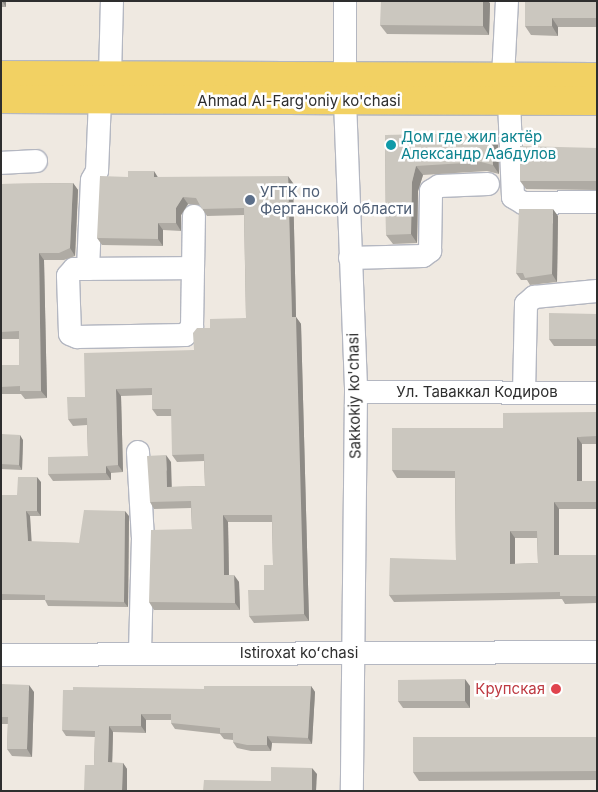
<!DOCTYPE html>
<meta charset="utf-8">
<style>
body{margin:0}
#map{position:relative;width:598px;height:792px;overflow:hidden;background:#efe9e1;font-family:Inter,sans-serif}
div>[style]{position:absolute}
.roads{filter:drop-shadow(1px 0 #b4b7c1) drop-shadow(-1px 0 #b4b7c1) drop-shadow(0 1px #b4b7c1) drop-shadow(0 -1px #b4b7c1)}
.minor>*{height:22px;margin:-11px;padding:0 11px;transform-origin:11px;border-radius:11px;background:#fff}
.major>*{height:28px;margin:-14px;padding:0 14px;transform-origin:14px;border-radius:14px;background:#f2d163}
.wall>*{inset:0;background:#afaba4}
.shaded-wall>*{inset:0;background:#8e8b86}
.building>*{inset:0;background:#cbc7bf}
.dots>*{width:14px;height:14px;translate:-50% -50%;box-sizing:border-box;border:2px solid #fff;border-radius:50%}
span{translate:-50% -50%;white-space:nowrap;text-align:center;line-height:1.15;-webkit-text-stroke:5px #fff;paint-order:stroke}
.street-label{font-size:15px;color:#2e2e2e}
.culture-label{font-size:15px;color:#0d838f}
.left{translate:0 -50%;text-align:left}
.service-label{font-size:15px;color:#4e5e75}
.health-label{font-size:15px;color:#be3a42}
.right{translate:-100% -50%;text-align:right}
.frame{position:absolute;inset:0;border:2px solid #2e2e2e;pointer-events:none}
</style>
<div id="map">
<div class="roads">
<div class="minor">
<i style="left:345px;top:1px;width:100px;rotate:90deg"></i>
<i style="left:345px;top:101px;width:291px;rotate:87.8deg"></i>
<i style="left:356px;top:392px;width:399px;rotate:90.6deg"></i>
<i style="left:110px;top:76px;width:75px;rotate:-88.5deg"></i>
<i style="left:503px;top:77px;width:76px;rotate:-87deg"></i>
<i style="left:100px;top:100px;width:71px;rotate:92.4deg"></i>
<i style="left:97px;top:171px;width:10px;rotate:119deg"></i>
<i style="left:92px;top:180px;width:89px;rotate:92.6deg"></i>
<i style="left:88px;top:269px;width:14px;rotate:180deg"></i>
<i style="left:74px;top:269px;width:9px;rotate:131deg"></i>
<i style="left:68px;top:276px;width:58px;rotate:88deg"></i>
<i style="left:70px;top:334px;width:8px;rotate:23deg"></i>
<i style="left:77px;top:337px;width:108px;rotate:-1.1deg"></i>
<i style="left:185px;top:335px;width:11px;rotate:-49deg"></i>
<i style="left:192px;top:327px;width:111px;rotate:-89deg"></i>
<i style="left:509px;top:101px;width:96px;rotate:87.6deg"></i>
<i style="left:513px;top:197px;width:12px;rotate:31deg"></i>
<i style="left:523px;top:203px;width:74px;rotate:-0.8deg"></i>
<i style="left:1px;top:163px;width:35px;rotate:-3deg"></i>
<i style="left:350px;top:258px;width:73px;rotate:-1.6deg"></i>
<i style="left:423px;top:256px;width:9px;rotate:-36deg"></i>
<i style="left:430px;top:251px;width:60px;rotate:-89deg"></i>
<i style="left:431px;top:191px;width:9px;rotate:-32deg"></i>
<i style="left:439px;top:186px;width:49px;rotate:-2.3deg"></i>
<i style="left:88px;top:269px;width:105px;rotate:-0.5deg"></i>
<i style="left:356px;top:392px;width:241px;rotate:0.2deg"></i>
<i style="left:524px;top:393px;width:89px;rotate:-88.7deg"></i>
<i style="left:526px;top:304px;width:11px;rotate:-41deg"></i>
<i style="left:534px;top:297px;width:63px;rotate:-5.4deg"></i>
<i style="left:138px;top:452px;width:86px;rotate:86.7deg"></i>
<i style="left:143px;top:538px;width:116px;rotate:91.5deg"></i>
<i style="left:1px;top:655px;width:596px;rotate:-0.29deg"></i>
</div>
<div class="major">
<i style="left:1px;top:75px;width:596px;rotate:0.19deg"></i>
<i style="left:1px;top:99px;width:596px;rotate:0.19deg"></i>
</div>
</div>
<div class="wall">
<i style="clip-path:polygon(1px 1px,6px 1px,6px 7px,1px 7px)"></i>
<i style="clip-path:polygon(46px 1px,94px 1px,94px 2px)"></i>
<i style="clip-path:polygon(597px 1px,597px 27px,558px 27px,558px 36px,531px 35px,525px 26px)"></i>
<i style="clip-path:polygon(490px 3px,489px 35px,387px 34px,380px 25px)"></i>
<i style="clip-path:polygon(491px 134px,498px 143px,499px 174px,487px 171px,423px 175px,418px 191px,417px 243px,393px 244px,386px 235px,385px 135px)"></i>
<i style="clip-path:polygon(597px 148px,597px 190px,526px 189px,520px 181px)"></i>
<i style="clip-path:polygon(158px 177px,293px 183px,296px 317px,301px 324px,309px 621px,254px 623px,249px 616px,264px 590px,273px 565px,272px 522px,228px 522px,229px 575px,239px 582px,240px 610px,154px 610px,149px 602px,192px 529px,191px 508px,154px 509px,150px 502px,171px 462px,171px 487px,205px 486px,204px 461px,177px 462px,172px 455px,172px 416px,157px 416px,152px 409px,152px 395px,121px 396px,123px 472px,111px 473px,111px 480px,53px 481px,48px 474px,88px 456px,87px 425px,73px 426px,68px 419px,85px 397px,194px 350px,210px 328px,246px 318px,244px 215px,207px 216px,200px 205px,188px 204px,181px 215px,181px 231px,163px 230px,163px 246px,102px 245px,97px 238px)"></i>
<i style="clip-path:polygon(73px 183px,78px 190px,75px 256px,64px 260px,44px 260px,47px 398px,25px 399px,21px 394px,1px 394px,1px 365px,19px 365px,19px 339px,1px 339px,1px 184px)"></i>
<i style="clip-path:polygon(558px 216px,557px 282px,530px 285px,527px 280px,521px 280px,516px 273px)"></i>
<i style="clip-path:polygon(597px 314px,597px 346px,554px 346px,549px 339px)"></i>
<i style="clip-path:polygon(evenodd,597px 412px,597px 444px,582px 444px,582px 481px,597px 481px,597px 509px,559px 509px,559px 555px,597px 555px,597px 603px,565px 604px,562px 599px,394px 602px,389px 595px,456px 560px,455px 478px,397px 478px,392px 470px,503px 428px,597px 412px,515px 538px,537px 538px,538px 563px,515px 564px,515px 538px)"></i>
<i style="clip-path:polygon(1px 434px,23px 440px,22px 470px,1px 469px)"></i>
<i style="clip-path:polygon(41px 482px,41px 516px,30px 516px,31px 542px,79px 543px,129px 516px,128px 607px,48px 606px,45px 600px,1px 600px,1px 495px,17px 495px)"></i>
<i style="clip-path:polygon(1px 684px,34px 692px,32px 757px,12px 756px,7px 749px,8px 724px,1px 724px)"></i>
<i style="clip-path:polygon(311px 686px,315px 692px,312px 744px,272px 743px,271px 751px,251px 751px,237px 748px,233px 742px,233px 740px,224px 739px,220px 734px,175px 729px,171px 723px,171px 720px,146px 720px,146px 733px,113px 732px,112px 763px,123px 763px,127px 769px,127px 791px,84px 791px,94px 765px,95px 737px,66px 736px,62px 730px,204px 689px)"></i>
<i style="clip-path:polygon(470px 686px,470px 708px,403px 708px,398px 701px)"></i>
<i style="clip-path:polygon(597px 737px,597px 780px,419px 781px,413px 772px)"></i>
</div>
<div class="shaded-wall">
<i style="clip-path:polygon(2px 1px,6px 1px,6px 7px)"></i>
<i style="clip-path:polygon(483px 1px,488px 1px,490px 3px,489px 35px,483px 26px)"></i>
<i style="clip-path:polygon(552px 18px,558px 27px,558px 36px,552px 26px)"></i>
<i style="clip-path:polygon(491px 134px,498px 143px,499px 174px,493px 165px)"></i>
<i style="clip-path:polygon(416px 166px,423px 175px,418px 191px,417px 243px,411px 234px,412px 182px)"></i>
<i style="clip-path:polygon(154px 171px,159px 179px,154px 177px)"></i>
<i style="clip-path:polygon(288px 176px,293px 183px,296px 317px,301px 324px,309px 621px,304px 614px,292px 317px)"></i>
<i style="clip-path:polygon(73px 183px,78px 190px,75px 256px,70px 248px)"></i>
<i style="clip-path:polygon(183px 197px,188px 204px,181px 215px,181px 231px,176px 223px,176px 208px)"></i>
<i style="clip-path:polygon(553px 209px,558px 216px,557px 282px,552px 274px)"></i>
<i style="clip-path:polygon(158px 223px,163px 230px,163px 246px,158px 239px)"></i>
<i style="clip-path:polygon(39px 253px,44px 260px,47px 398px,41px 391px)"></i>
<i style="clip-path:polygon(116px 389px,121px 396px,123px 472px,118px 465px)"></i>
<i style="clip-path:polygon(20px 435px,23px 440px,22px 470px,19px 465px)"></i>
<i style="clip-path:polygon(577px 437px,582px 444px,582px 489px,577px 481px)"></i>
<i style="clip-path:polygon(166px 455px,171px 462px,172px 494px,167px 487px)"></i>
<i style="clip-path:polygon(106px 466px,111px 473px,111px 480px,106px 473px)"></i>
<i style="clip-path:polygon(37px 477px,41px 482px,41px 516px,37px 511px)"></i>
<i style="clip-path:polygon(554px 502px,559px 509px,559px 563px,554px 555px)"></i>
<i style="clip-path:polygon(26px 511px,30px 516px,32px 547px,28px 541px)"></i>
<i style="clip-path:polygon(125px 511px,129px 516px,128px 607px,124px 602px)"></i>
<i style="clip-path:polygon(223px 515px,228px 522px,229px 582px,224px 575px)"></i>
<i style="clip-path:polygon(510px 531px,515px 538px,515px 571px,510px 564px)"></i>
<i style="clip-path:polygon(234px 575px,239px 582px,240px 610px,235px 603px)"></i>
<i style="clip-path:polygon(465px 679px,470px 686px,470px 708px,465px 701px)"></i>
<i style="clip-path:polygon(29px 685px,34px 692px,32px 757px,27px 749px)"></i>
<i style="clip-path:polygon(311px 686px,315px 692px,312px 744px,308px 738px)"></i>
<i style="clip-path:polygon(141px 714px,146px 720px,146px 733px,141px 726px)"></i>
<i style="clip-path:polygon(109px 726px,113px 732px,112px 769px,108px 762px)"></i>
<i style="clip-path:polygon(267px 736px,272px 743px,271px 751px,267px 745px)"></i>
<i style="clip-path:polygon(123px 763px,127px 769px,127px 791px,122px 791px)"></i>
<i style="clip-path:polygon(312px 768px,317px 774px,316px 791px,312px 791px)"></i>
</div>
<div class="building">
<i style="clip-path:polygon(381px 1px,483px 1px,483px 26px,380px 25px)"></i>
<i style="clip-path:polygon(525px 1px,597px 1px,597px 18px,552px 18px,552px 26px,525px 26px)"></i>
<i style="clip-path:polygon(491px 134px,493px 165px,481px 162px,416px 166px,412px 182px,411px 234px,386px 235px,385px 135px)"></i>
<i style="clip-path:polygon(520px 146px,597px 148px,597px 181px,520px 181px)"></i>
<i style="clip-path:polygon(128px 171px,154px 171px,154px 177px,288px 176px,292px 317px,296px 317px,304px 614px,249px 616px,248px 590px,264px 590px,264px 565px,273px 565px,272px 515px,223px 515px,224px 575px,234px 575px,235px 603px,149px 602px,151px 530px,192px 529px,191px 501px,150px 502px,147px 456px,166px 455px,167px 487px,205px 486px,204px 454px,172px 455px,171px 409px,152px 409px,152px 388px,116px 389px,118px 465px,106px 466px,106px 473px,48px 474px,48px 457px,88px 456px,87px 418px,68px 419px,67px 397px,85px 397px,84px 353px,194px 350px,193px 333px,197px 328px,210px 328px,210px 319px,246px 318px,244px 208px,202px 209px,196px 198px,183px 197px,176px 208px,176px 223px,158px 223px,158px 239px,97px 238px,100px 176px,128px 177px)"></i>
<i style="clip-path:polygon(73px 183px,70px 248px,59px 253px,39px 253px,41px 391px,20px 391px,20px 386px,1px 387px,1px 365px,19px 365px,19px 331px,1px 332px,1px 184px)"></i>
<i style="clip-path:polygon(519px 209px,553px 209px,552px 274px,525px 278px,523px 273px,516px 273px)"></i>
<i style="clip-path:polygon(549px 313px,597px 314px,597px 339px,549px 339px)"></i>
<i style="clip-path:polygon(evenodd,597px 412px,597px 436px,577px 437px,577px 481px,597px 481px,597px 502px,554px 502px,554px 555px,597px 555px,597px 596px,560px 596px,560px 592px,389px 595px,390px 558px,456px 560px,455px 471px,392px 470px,392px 428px,503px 428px,503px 413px,597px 412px,510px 531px,537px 531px,538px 563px,510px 564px,510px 531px)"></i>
<i style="clip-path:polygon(1px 434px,20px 435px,19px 465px,1px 464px)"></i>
<i style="clip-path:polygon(18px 477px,37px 477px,37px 511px,26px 511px,28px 541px,79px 543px,84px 510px,125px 511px,124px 602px,45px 600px,45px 595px,1px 594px,1px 495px,17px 495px)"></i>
<i style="clip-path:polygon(465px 679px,465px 701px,398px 701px,398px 680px)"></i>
<i style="clip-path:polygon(1px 684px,29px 685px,27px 749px,7px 749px,8px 717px,1px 717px)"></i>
<i style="clip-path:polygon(204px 686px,311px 686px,308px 738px,267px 736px,267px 745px,247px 745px,233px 742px,233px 733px,220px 733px,220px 728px,171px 723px,171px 714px,141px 714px,141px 726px,109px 726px,108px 762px,123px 763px,122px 791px,84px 791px,85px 765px,94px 765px,95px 731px,62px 730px,63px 690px,73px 690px,73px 687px,204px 689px)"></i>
<i style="clip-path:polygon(413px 737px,597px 737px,597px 771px,413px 772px)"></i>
<i style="clip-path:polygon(271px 767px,312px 768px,312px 791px,203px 791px,204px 780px,271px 781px)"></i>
</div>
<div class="dots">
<i style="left:391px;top:145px;background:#0f9aa8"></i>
<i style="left:250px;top:200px;background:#5c6f8a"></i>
<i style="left:556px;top:689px;background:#e0444e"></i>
</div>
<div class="street-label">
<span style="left:299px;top:101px">Ahmad Al-Farg'oniy ko'chasi</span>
<span style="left:477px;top:392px">Ул. Таваккал Кодиров</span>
<span style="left:354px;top:396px;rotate:-91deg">Sakkokiy ko'chasi</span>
<span style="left:299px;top:653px">Istiroxat koʻchasi</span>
</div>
<div class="culture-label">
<span class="left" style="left:401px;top:145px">Дом где жил актёр<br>Александр Аабдулов</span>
</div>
<div class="service-label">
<span class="left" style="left:260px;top:200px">УГТК по<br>Ферганской области</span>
</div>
<div class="health-label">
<span class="right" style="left:545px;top:689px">Крупская</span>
</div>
<div class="frame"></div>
</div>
